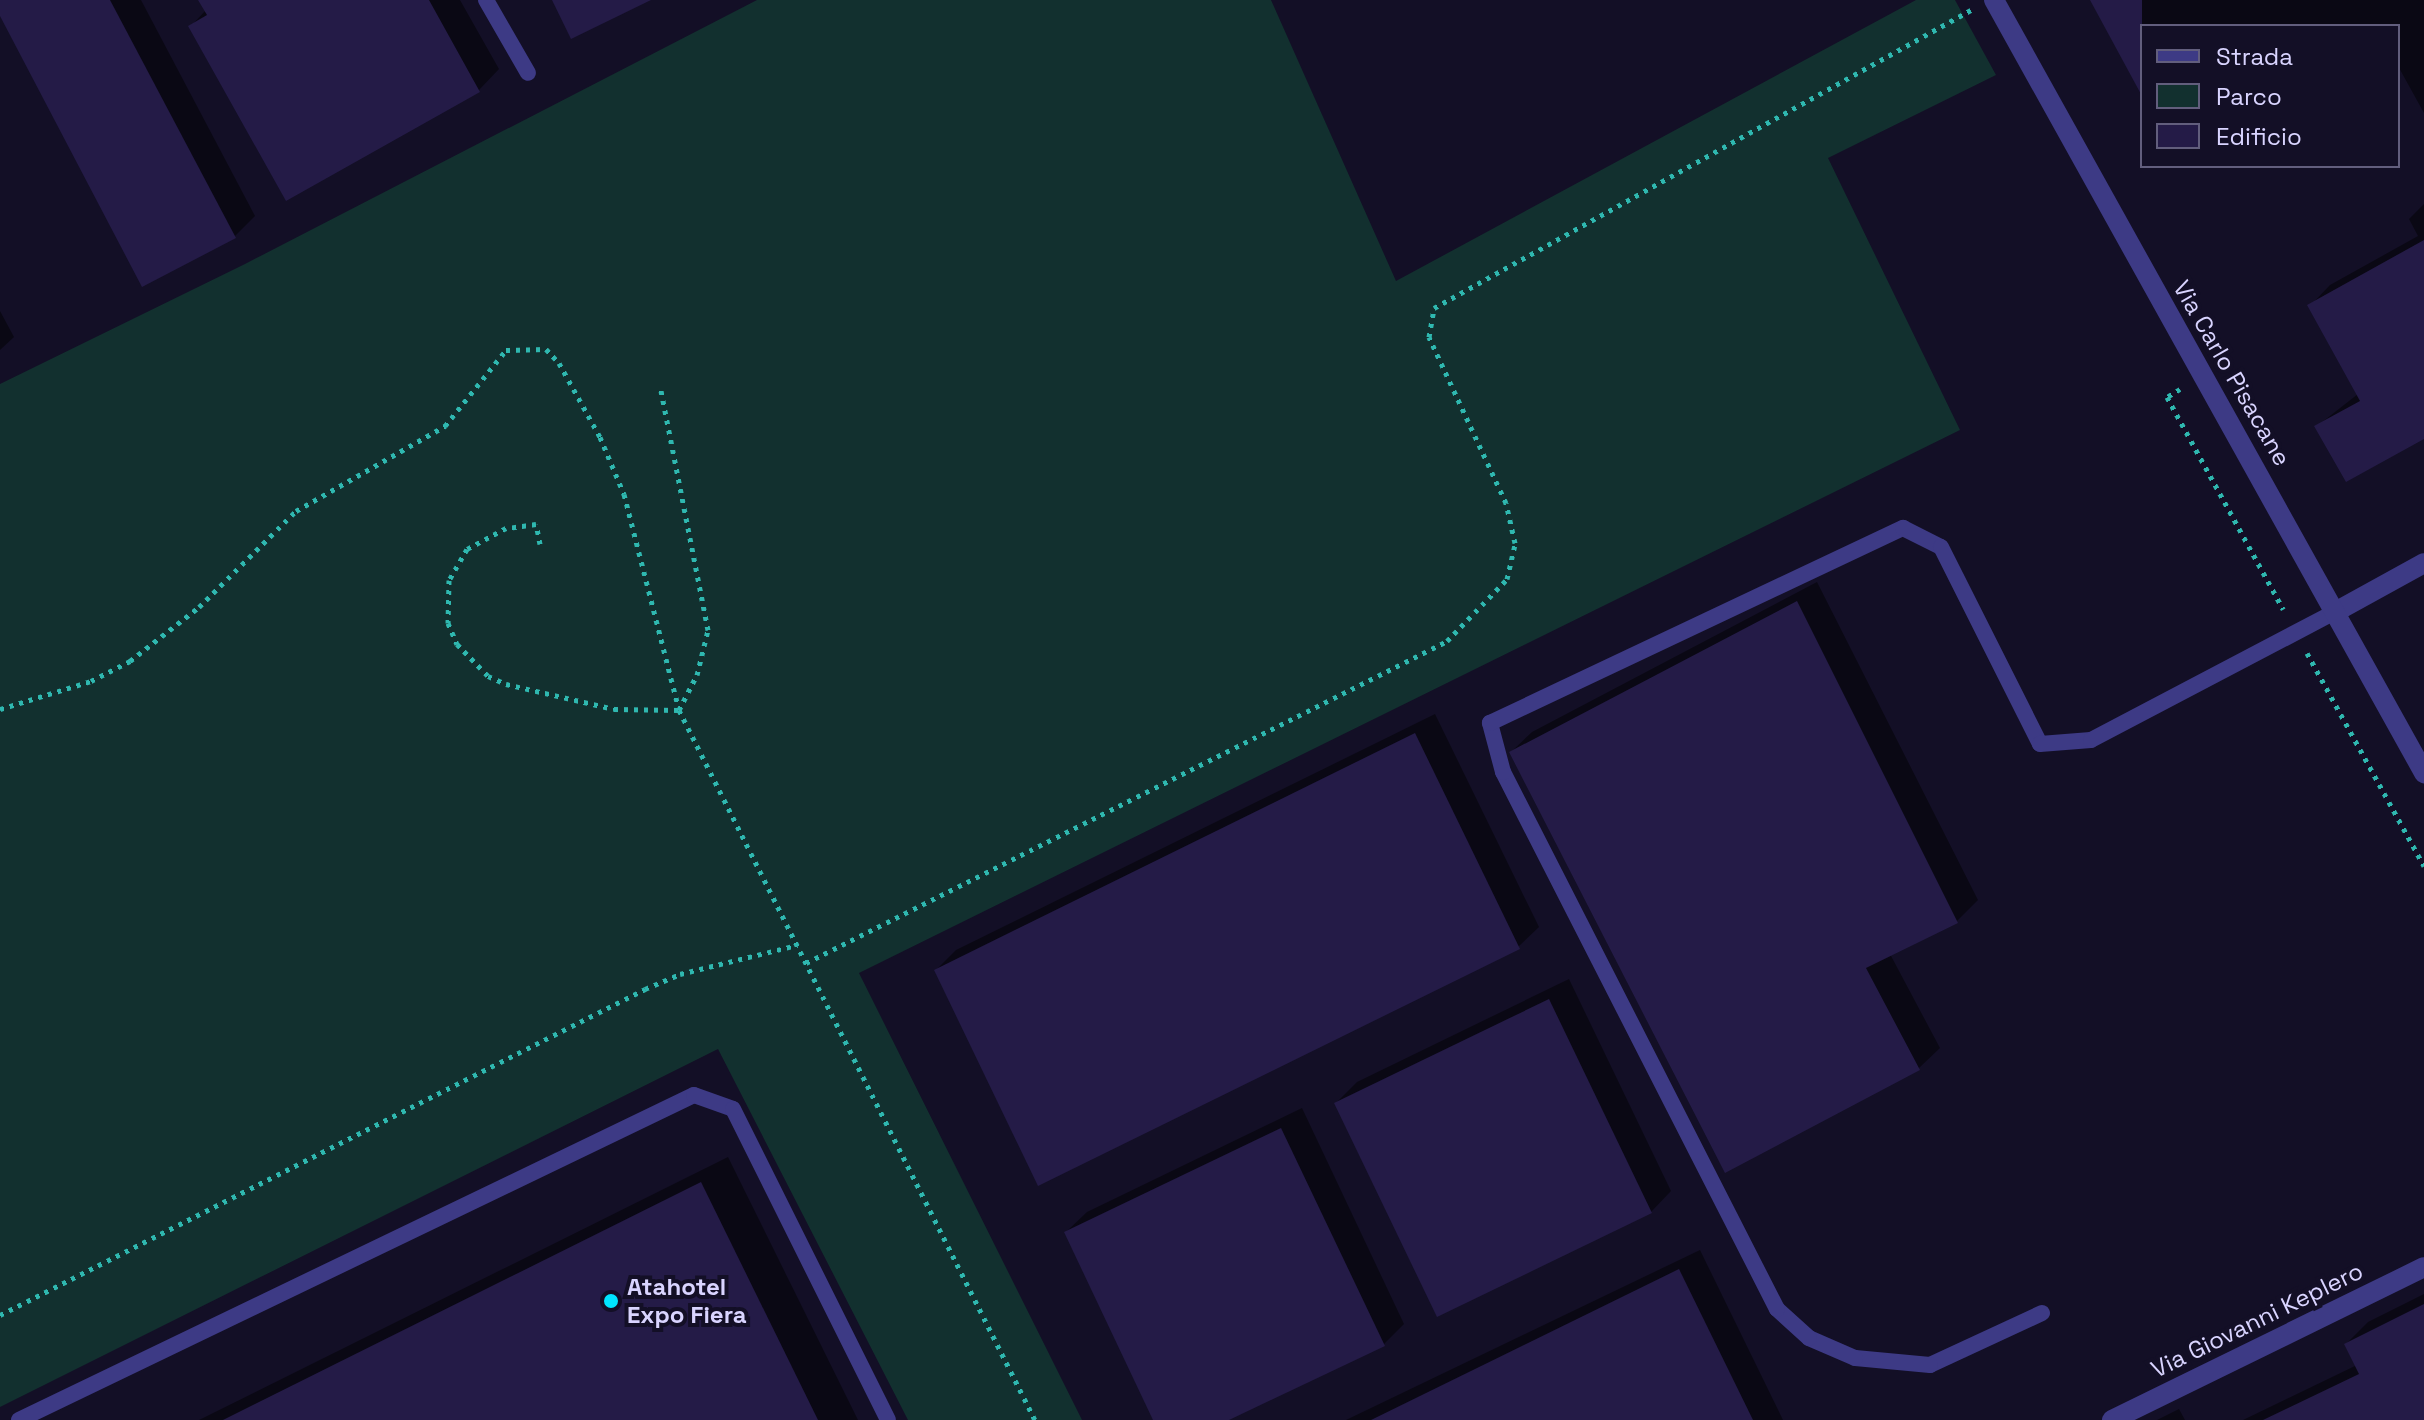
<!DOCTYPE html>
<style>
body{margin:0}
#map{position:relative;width:2424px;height:1420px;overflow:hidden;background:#130f26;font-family:"Space Grotesk",sans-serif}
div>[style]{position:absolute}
.green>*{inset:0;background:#12302f}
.shadow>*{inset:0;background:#0007}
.building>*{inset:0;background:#241b47}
.path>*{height:5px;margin-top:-2.5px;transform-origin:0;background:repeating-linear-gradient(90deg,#2fb8b0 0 4px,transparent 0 10px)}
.service>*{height:16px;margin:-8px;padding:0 8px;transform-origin:8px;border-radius:8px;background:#3d3a85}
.minor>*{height:20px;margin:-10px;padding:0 10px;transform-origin:10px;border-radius:10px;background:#3d3a85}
.tertiary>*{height:20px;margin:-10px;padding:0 10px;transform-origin:10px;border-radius:10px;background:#3d3a85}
.dots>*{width:22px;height:22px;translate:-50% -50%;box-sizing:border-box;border:4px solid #130f26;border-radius:50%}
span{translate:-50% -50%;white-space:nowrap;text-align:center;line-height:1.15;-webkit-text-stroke:8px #130f26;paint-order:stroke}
.street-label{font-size:24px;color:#d9d4ff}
.poi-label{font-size:24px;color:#d9d4ff;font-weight:700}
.left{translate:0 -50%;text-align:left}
.legend{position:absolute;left:2140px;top:24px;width:260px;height:144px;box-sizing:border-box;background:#130f26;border:2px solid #625e7d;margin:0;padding:10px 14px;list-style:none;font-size:24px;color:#d9d4ff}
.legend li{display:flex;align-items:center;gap:16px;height:40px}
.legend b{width:40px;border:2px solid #625e7d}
</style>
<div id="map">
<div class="green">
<i style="clip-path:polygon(757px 0,1271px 0,1396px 281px,1916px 0,1955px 0,1996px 75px,1828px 158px,1960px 430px,859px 973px,1082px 1420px,908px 1420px,718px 1049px,0 1407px,0 384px,245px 264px)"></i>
</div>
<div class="shadow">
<i style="clip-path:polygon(0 0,141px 0,255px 216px,234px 237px,0 12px)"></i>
<i style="clip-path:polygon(201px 0,460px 0,499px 69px,479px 90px,191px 26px,206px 10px)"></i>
<i style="clip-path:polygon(2092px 0,2424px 0,2424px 113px,2398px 66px,2398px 26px,2142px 26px,2142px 92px)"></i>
<i style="clip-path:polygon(2424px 204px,2424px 436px,2317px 426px,2358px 394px,2310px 306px,2330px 285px,2418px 236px,2409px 219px)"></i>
<i style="clip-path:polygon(0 311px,14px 337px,0 350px)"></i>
<i style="clip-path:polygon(1817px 582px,1978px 900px,1957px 921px,1890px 954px,1940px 1048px,1919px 1068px,1726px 1171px,1511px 752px,1532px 732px)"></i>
<i style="clip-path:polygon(1435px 714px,1539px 927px,1518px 947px,936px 970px,956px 950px)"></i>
<i style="clip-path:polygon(1569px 979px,1671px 1191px,1651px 1212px,1336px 1103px,1357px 1082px)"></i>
<i style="clip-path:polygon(1302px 1108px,1404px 1324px,1384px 1344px,1225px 1420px,1155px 1420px,1066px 1232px,1087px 1212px)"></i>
<i style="clip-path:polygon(728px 1157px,858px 1420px,199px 1420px)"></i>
<i style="clip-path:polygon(1700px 1250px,1783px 1420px,1346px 1420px)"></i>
<i style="clip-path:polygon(2424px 1294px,2424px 1420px,2243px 1420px,2357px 1365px,2346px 1344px,2368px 1322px)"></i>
<i style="clip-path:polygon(2179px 1409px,2185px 1420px,2157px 1420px)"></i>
</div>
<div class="building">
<i style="clip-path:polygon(0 0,110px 0,236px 238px,142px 287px,0 16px)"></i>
<i style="clip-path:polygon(198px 0,429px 0,480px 92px,286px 201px,188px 26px,207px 15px)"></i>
<i style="clip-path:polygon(552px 0,651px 0,571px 39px)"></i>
<i style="clip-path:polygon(2090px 0,2142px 0,2142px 96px)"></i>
<i style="clip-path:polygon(2424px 240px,2424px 439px,2346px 482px,2314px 426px,2360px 401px,2307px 305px)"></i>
<i style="clip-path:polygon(1797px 601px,1958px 923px,1866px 968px,1920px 1070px,1725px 1173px,1509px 752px)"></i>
<i style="clip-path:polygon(1415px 733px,1520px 949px,1038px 1186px,934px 970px)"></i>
<i style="clip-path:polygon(1549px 999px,1652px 1213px,1437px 1317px,1334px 1103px)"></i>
<i style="clip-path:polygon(1281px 1128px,1385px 1346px,1229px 1420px,1153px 1420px,1064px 1232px)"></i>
<i style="clip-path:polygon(701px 1182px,818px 1420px,223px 1420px)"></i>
<i style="clip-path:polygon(1679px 1269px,1753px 1420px,1371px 1420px)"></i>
<i style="clip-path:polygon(2424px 1304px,2424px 1420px,2263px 1420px,2359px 1374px,2344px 1344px)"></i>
</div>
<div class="path">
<i style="left:2180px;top:389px;width:15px;rotate:148deg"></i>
<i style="left:2167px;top:397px;width:242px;rotate:61.3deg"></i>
<i style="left:540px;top:544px;width:20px;rotate:-101deg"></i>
<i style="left:536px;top:524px;width:30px;rotate:172deg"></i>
<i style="left:506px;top:528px;width:44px;rotate:151.7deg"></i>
<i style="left:467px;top:549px;width:36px;rotate:120deg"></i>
<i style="left:449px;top:580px;width:43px;rotate:91.3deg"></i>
<i style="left:448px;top:623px;width:23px;rotate:67deg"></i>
<i style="left:457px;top:644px;width:45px;rotate:45.9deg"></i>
<i style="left:488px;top:676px;width:20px;rotate:24deg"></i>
<i style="left:506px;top:684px;width:111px;rotate:13deg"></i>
<i style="left:614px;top:709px;width:65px;rotate:0.9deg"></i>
<i style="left:679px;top:710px;width:39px;rotate:-63deg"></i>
<i style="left:697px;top:675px;width:46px;rotate:-76.3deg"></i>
<i style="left:708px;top:630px;width:249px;rotate:-101.1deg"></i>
<i style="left:2307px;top:653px;width:243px;rotate:61.2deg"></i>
<i style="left:0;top:709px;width:95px;rotate:-17.1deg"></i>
<i style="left:91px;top:681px;width:44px;rotate:-27.1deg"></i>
<i style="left:130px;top:661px;width:88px;rotate:-38deg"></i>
<i style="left:199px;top:607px;width:136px;rotate:-44.7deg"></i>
<i style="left:296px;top:511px;width:172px;rotate:-29.7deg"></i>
<i style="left:445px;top:426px;width:97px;rotate:-51.2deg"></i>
<i style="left:506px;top:350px;width:40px;rotate:-1.4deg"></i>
<i style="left:546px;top:349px;width:19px;rotate:47deg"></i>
<i style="left:559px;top:363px;width:85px;rotate:61deg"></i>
<i style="left:600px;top:437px;width:62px;rotate:67.2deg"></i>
<i style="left:624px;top:494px;width:223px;rotate:75.7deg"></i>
<i style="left:679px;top:710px;width:794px;rotate:63.37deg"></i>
<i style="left:806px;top:963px;width:717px;rotate:-26.67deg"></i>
<i style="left:1447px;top:641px;width:86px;rotate:-45.9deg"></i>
<i style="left:1507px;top:579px;width:37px;rotate:-77deg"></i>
<i style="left:1515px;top:543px;width:41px;rotate:-102.7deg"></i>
<i style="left:1506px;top:503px;width:183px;rotate:-114.9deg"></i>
<i style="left:1429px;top:337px;width:29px;rotate:-80deg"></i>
<i style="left:1434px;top:308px;width:614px;rotate:-29.03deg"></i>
<i style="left:0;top:1315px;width:723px;rotate:-26.81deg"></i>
<i style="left:645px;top:989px;width:38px;rotate:-23deg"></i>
<i style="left:680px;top:974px;width:121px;rotate:-13.9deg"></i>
</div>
<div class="service">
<i style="left:486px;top:0;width:84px;rotate:60.1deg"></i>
<i style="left:2042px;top:1313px;width:123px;rotate:155.1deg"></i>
<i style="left:1930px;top:1365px;width:75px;rotate:-174.7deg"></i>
<i style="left:1855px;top:1358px;width:50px;rotate:-156.5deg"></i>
<i style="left:1809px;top:1338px;width:43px;rotate:-137.8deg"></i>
<i style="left:1777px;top:1309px;width:603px;rotate:-117.03deg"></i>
<i style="left:1503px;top:772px;width:51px;rotate:-104.9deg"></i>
<i style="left:1490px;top:723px;width:457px;rotate:-25.3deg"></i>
<i style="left:1903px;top:528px;width:42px;rotate:26.6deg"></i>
<i style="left:1941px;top:547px;width:220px;rotate:63.3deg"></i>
<i style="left:2040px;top:744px;width:51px;rotate:-4.5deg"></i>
<i style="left:2091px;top:740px;width:278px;rotate:-27.7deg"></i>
<i style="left:19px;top:1420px;width:749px;rotate:-25.71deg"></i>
<i style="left:694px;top:1095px;width:41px;rotate:19.7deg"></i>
<i style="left:733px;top:1109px;width:347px;rotate:63.5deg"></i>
</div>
<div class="minor">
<i style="left:2337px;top:611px;width:99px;rotate:-28.9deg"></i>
<i style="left:2112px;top:1420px;width:347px;rotate:-26.1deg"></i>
</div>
<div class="tertiary">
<i style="left:1994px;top:0;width:885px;rotate:60.91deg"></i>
</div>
<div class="dots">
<i style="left:611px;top:1301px;background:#00e5ff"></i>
</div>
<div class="street-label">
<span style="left:2232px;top:373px;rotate:60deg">Via Carlo Pisacane</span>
<span style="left:2257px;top:1320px;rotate:-26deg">Via Giovanni Keplero</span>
</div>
<div class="poi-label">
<span class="left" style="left:627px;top:1301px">Atahotel<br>Expo Fiera</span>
</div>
<ul class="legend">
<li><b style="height:10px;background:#3d3a85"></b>Strada</li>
<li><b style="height:22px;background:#12302f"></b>Parco</li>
<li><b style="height:22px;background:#241b47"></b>Edificio</li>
</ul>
</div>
